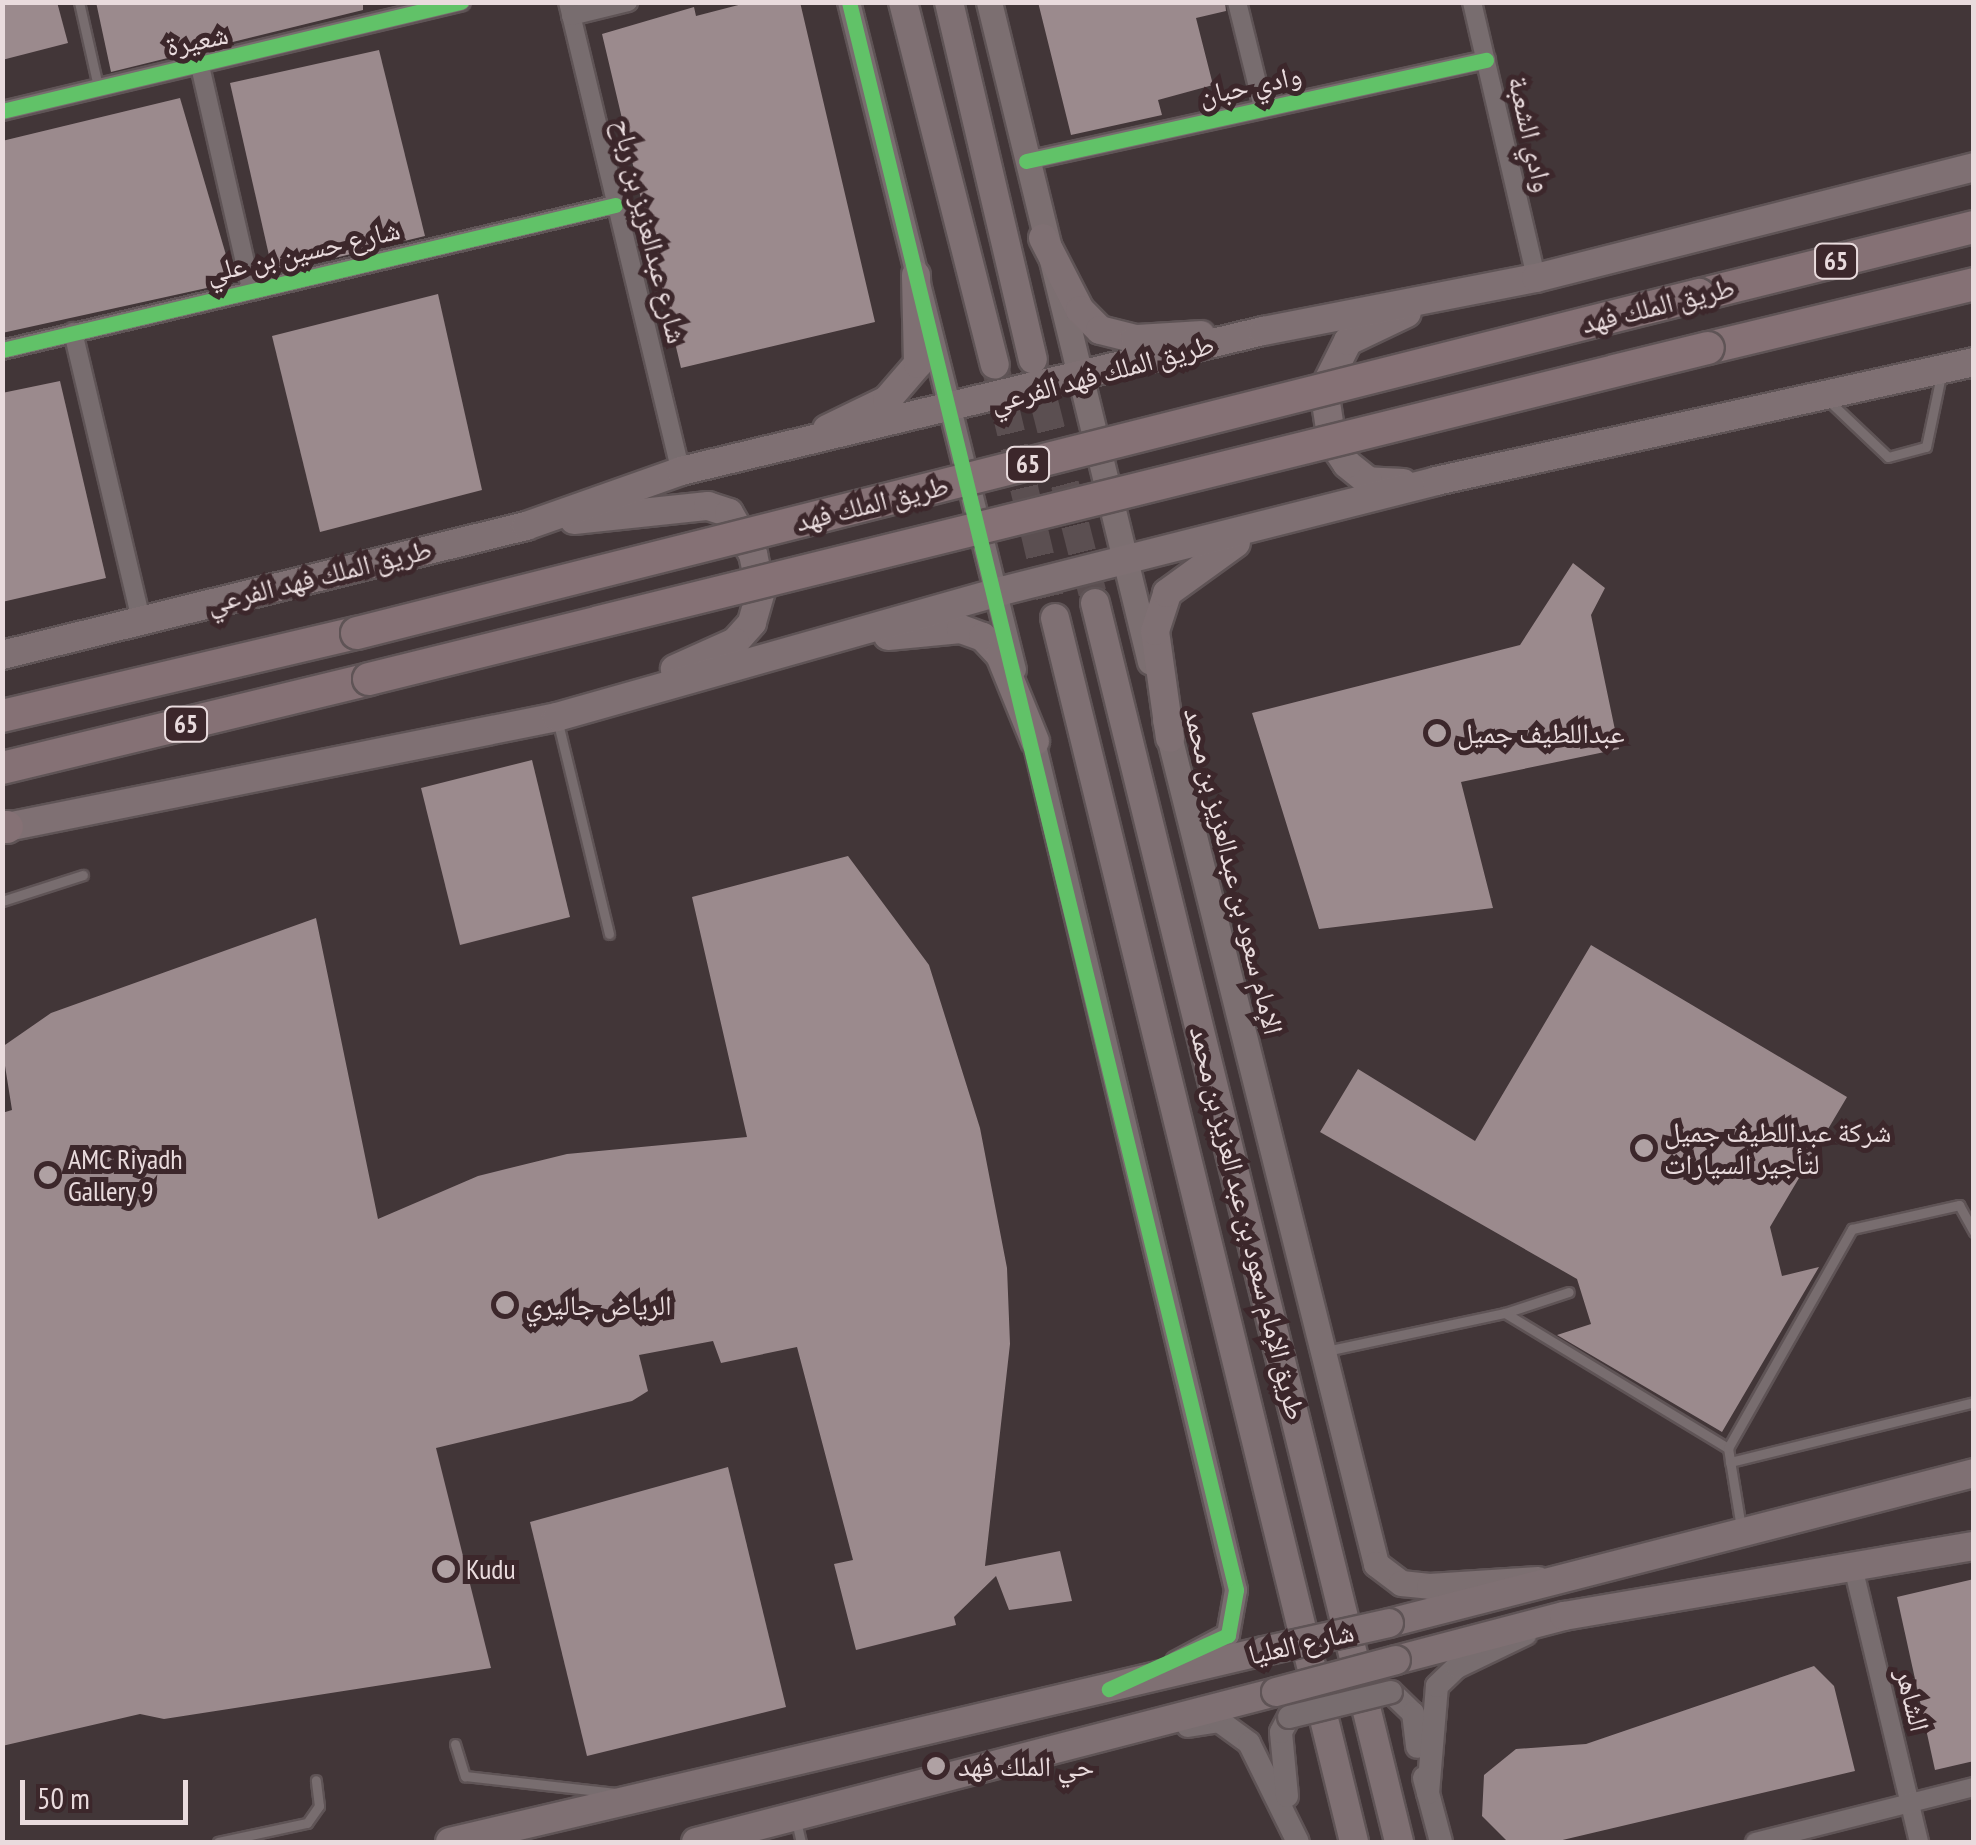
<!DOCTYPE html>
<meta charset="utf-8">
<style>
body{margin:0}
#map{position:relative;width:1976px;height:1845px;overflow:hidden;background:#423638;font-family:"PT Sans Narrow","Noto Naskh Arabic",sans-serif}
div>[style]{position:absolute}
.building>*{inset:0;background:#9b8a8d}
.primary-tunnel>*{height:28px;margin-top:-14px;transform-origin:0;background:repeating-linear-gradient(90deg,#5b4f51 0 28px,transparent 0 42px)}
.roads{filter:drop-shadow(2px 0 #5f5456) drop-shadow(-2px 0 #5f5456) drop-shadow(0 2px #5f5456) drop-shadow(0 -2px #5f5456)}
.service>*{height:9px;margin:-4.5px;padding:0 4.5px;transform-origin:4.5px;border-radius:4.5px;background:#786d6f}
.minor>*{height:18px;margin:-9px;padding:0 9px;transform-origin:9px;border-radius:9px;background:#786d6f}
.tertiary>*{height:22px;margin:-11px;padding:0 11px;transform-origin:11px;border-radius:11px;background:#786d6f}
.secondary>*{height:25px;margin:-12.5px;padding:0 12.5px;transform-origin:12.5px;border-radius:12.5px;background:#7c6f71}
.primary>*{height:28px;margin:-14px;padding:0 14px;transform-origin:14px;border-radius:14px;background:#7f7073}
.motorway>*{height:32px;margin:-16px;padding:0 16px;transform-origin:16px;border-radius:16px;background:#857175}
.bridges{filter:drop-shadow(2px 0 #5f5456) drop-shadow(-2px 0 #5f5456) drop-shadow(0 2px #5f5456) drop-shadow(0 -2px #5f5456)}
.tertiary-bridge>*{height:22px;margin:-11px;padding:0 11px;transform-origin:11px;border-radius:11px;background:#786d6f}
.primary-bridge>*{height:28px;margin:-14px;padding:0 14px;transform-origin:14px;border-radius:14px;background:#7f7073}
.motorway-bridge>*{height:32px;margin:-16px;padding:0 16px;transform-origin:16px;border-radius:16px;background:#857175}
.cycleway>*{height:15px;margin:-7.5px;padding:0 7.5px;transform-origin:7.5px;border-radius:7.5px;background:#61c268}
.dots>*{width:28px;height:28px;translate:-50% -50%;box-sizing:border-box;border:5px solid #3c272b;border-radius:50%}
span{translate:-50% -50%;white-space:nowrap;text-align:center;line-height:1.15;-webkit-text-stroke:10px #3c272b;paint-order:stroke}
.shield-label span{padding:2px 8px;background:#3c272b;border:2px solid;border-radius:8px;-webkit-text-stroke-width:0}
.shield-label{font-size:25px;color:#e9dbdd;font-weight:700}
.street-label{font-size:28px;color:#e9dbdd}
.poi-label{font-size:28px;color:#e9dbdd}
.left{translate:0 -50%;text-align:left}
.frame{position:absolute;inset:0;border:5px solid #e9dbdd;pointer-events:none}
.scale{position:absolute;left:20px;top:1780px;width:168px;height:45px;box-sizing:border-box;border:5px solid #e9dbdd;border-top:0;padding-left:12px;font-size:30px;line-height:35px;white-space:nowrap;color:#e9dbdd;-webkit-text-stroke:8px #3c272b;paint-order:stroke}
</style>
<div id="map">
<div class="building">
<i style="clip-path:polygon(2px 2px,57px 2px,68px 43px,2px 60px)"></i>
<i style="clip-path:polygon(96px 2px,363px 2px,363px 10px,111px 72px)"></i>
<i style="clip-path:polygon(750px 2px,800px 2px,875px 322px,681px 368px,602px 34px,694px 7px,696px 16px)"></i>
<i style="clip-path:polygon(1038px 2px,1225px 2px,1226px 11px,1196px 18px,1213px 85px,1158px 100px,1162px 115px,1071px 135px)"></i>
<i style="clip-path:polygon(379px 50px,425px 236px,273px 273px,230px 83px)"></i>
<i style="clip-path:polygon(180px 98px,231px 272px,225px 284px,2px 333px,2px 141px)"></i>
<i style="clip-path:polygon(438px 294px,482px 490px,320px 532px,272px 336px)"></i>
<i style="clip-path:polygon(60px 381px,106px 578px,2px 602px,2px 393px)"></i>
<i style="clip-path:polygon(1573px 563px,1605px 588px,1591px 615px,1619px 749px,1461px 782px,1493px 908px,1319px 929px,1252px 713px,1520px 645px)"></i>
<i style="clip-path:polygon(532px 760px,570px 917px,460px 945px,421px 788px)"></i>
<i style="clip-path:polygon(848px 856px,929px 965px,980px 1128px,1007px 1268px,1010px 1344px,985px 1566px,1060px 1551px,1072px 1601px,1009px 1610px,996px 1576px,954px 1617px,956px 1625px,856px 1650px,834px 1564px,853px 1560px,797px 1347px,721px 1363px,713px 1341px,639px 1355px,648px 1391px,632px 1401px,436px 1448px,491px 1668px,164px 1719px,140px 1714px,2px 1746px,2px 1113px,12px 1110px,2px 1047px,51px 1013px,316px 918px,378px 1219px,478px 1176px,567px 1154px,747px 1137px,692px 897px)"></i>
<i style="clip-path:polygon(1591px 945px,1847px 1097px,1770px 1227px,1782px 1276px,1819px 1267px,1722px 1432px,1557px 1335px,1591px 1324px,1577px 1279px,1320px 1132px,1358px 1069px,1475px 1141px)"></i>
<i style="clip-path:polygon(728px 1467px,786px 1707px,587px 1756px,530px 1522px)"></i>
<i style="clip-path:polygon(1974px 1579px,1974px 1761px,1935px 1770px,1897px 1597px)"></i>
<i style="clip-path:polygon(1814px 1666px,1834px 1686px,1855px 1771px,1554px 1842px,1508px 1842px,1482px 1816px,1484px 1775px,1516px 1749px,1586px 1744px)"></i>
</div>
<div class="primary-tunnel">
<i style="left:1034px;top:362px;width:249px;rotate:75.8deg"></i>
<i style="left:995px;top:365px;width:260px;rotate:76.7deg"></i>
</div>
<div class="roads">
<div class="service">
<i style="left:79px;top:2px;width:86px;rotate:77.3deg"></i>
<i style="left:1829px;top:401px;width:81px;rotate:43.5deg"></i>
<i style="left:1888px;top:457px;width:39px;rotate:-15deg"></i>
<i style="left:1926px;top:447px;width:74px;rotate:-78.2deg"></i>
<i style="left:558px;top:723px;width:217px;rotate:76.4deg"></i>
<i style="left:2px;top:901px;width:85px;rotate:-17.8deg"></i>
<i style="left:1505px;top:1313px;width:67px;rotate:-18.2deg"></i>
<i style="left:1326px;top:1351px;width:183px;rotate:-12deg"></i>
<i style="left:1505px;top:1313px;width:261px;rotate:31.2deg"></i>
<i style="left:1728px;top:1448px;width:80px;rotate:80.7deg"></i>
<i style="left:1728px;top:1448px;width:252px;rotate:-60.5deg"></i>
<i style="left:1852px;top:1229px;width:110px;rotate:-12.6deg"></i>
<i style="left:1959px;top:1205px;width:31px;rotate:61deg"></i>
<i style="left:1730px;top:1462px;width:251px;rotate:-13.8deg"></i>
<i style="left:455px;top:1744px;width:34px;rotate:73deg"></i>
<i style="left:465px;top:1776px;width:152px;rotate:6.4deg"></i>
<i style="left:796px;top:1821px;width:22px;rotate:77deg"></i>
<i style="left:218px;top:1842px;width:91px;rotate:-12.1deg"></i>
<i style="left:307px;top:1823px;width:21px;rotate:-55deg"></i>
<i style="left:319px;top:1806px;width:26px;rotate:-97deg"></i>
</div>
<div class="minor">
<i style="left:568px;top:2px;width:482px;rotate:76.5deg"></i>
<i style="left:1237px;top:2px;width:108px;rotate:76.1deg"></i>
<i style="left:1472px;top:2px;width:283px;rotate:76.9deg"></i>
<i style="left:571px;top:16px;width:59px;rotate:-13.8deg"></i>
<i style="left:200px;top:66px;width:229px;rotate:77.1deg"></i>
<i style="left:2px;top:111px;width:472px;rotate:-13.4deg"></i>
<i style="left:1026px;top:161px;width:471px;rotate:-12.4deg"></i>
<i style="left:73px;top:332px;width:295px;rotate:76.7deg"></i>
<i style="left:2px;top:350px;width:630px;rotate:-13.31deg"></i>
<i style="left:1854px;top:1571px;width:279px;rotate:76.5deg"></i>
<i style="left:1755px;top:1842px;width:226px;rotate:-14.1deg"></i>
</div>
<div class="tertiary">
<i style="left:849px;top:2px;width:688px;rotate:76.04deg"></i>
<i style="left:1030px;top:725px;width:889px;rotate:76.6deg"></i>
<i style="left:1236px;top:1590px;width:46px;rotate:100.1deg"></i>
<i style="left:1228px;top:1635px;width:58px;rotate:152.1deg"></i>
<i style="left:1391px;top:1692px;width:30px;rotate:44deg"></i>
<i style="left:1413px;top:1713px;width:34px;rotate:83deg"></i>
<i style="left:1188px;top:1726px;width:31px;rotate:-9deg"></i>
<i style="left:1219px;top:1721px;width:37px;rotate:36deg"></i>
<i style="left:1249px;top:1743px;width:110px;rotate:63.7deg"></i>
<i style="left:1424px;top:1778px;width:66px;rotate:75.1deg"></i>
<i style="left:1428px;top:1793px;width:107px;rotate:-85.2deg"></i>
<i style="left:1437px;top:1686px;width:28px;rotate:-44deg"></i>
<i style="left:1457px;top:1667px;width:76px;rotate:-25.6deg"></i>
<i style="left:1287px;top:1796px;width:64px;rotate:-95.4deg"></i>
<i style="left:1281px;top:1732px;width:17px;rotate:-62deg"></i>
</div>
<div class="secondary">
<i style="left:989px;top:2px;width:679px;rotate:76.29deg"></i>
<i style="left:1165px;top:720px;width:870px;rotate:75.96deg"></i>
<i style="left:1376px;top:1564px;width:31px;rotate:37deg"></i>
<i style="left:1401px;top:1583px;width:28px;rotate:6deg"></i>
<i style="left:1429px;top:1586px;width:109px;rotate:-3.7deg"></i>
</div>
<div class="primary">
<i style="left:903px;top:2px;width:374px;rotate:75.8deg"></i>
<i style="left:949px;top:2px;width:367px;rotate:76.8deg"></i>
<i style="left:1043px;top:238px;width:81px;rotate:62.8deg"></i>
<i style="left:1080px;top:310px;width:28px;rotate:45deg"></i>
<i style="left:1100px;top:330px;width:36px;rotate:14deg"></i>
<i style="left:1135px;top:339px;width:66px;rotate:-3.5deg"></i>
<i style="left:827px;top:429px;width:67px;rotate:-25.8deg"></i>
<i style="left:887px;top:400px;width:48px;rotate:-49.3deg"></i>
<i style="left:918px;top:364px;width:89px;rotate:-91.3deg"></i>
<i style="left:1403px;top:483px;width:35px;rotate:-177deg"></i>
<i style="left:1368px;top:481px;width:27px;rotate:-141deg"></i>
<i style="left:1347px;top:464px;width:27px;rotate:-124deg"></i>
<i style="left:1332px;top:442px;width:54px;rotate:-98.6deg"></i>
<i style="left:1324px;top:389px;width:54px;rotate:-63.4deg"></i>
<i style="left:1348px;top:341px;width:65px;rotate:-25.4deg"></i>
<i style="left:574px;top:520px;width:135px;rotate:-6deg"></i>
<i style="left:708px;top:506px;width:22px;rotate:18deg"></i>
<i style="left:729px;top:513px;width:48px;rotate:59.7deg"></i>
<i style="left:753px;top:554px;width:38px;rotate:78deg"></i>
<i style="left:761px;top:591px;width:33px;rotate:106deg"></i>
<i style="left:752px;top:623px;width:25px;rotate:132deg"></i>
<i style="left:735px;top:642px;width:66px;rotate:155.8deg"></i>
<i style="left:1095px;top:603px;width:1276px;rotate:76.21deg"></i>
<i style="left:1055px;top:618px;width:1260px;rotate:76.27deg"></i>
<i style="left:888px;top:636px;width:73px;rotate:-5.5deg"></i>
<i style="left:961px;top:629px;width:23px;rotate:20deg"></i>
<i style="left:983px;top:637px;width:25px;rotate:47deg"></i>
<i style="left:1000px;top:655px;width:93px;rotate:67.9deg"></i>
<i style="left:2px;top:655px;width:540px;rotate:-13.83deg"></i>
<i style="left:526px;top:526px;width:164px;rotate:-19.5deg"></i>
<i style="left:681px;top:471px;width:599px;rotate:-13.53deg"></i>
<i style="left:1263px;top:331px;width:278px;rotate:-11deg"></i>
<i style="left:1536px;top:278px;width:452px;rotate:-14.2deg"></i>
<i style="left:1170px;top:738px;width:108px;rotate:-98deg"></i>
<i style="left:1155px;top:631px;width:40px;rotate:-72deg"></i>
<i style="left:1167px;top:593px;width:85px;rotate:-35.9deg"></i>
<i style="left:2px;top:828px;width:566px;rotate:-11.31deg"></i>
<i style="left:557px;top:717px;width:454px;rotate:-15.8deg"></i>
<i style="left:994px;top:593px;width:456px;rotate:-14.2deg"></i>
<i style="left:1436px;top:481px;width:551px;rotate:-12.47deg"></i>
<i style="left:1389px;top:1623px;width:604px;rotate:-14.38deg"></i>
<i style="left:1396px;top:1660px;width:174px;rotate:-14.7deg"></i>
<i style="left:1564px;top:1616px;width:416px;rotate:-9.7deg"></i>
<i style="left:450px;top:1842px;width:836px;rotate:-13.21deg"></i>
<i style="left:696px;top:1842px;width:599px;rotate:-14.5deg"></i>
</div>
<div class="motorway">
<i style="left:1699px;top:295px;width:283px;rotate:-13.9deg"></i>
<i style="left:1708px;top:348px;width:274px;rotate:-13.5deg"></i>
<i style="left:2px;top:716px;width:365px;rotate:-13.2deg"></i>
<i style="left:2px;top:768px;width:378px;rotate:-13.6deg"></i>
<i style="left:2px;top:827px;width:5px"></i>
</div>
</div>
<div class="bridges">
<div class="tertiary-bridge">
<i style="left:1289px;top:1717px;width:105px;rotate:-13.8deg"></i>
</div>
<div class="primary-bridge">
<i style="left:1264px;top:1651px;width:128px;rotate:-12.6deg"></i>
<i style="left:1276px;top:1692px;width:124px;rotate:-14.9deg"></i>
</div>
<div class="motorway-bridge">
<i style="left:357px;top:633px;width:1384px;rotate:-14.14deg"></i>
<i style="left:369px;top:679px;width:1379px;rotate:-13.89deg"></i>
</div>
</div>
<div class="cycleway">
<i style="left:849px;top:2px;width:1634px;rotate:76.3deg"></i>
<i style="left:1236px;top:1590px;width:46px;rotate:100.1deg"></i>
<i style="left:1228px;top:1635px;width:131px;rotate:155.6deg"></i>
<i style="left:2px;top:111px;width:472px;rotate:-13.4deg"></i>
<i style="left:1026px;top:161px;width:471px;rotate:-12.4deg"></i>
<i style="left:2px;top:350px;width:630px;rotate:-13.31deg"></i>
</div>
<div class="dots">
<i style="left:1437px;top:733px;background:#afa1a3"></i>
<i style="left:1644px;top:1148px;background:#afa1a3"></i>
<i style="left:48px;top:1175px;background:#afa1a3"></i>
<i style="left:505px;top:1305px;background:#afa1a3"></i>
<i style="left:446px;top:1569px;background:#afa1a3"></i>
<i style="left:936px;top:1766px;background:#afa1a3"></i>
</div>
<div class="shield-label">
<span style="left:1836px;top:261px">65</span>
<span style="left:1028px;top:464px">65</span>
<span style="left:186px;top:724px">65</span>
</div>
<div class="street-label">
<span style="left:197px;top:40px;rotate:-12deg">شعيرة</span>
<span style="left:1250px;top:85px;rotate:-12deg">وادي حبان</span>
<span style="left:1531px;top:134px;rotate:77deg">وادي الشعبة</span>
<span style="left:650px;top:231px;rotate:76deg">شارع عبدالعزيز بن رباح</span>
<span style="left:303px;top:251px;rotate:-13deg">شارع حسين بن علي</span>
<span style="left:1658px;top:305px;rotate:-14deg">طريق الملك فهد</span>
<span style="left:1102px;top:373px;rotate:-15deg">طريق الملك فهد الفرعي</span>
<span style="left:872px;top:503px;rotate:-14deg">طريق الملك فهد</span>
<span style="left:319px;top:576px;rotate:-14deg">طريق الملك فهد الفرعي</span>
<span style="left:1234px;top:871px;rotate:76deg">الإمام سعود بن عبدالعزيز بن محمد</span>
<span style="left:1248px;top:1223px;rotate:76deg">طريق الإمام سعود بن عبد العزيز بن محمد</span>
<span style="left:1301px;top:1643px;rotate:-13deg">شارع العليا</span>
<span style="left:1913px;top:1700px;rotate:76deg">الشاهر</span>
</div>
<div class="poi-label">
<span class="left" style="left:1457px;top:733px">عبداللطيف جميل</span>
<span class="left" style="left:1664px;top:1148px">شركة عبداللطيف جميل<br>لتأجير السيارات</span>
<span class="left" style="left:68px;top:1175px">AMC Riyadh<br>Gallery 9</span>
<span class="left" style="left:525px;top:1305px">الرياض جاليري</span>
<span class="left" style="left:466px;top:1569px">Kudu</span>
<span class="left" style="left:958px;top:1766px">حي الملك فهد</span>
</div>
<div class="frame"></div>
<div class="scale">50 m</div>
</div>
